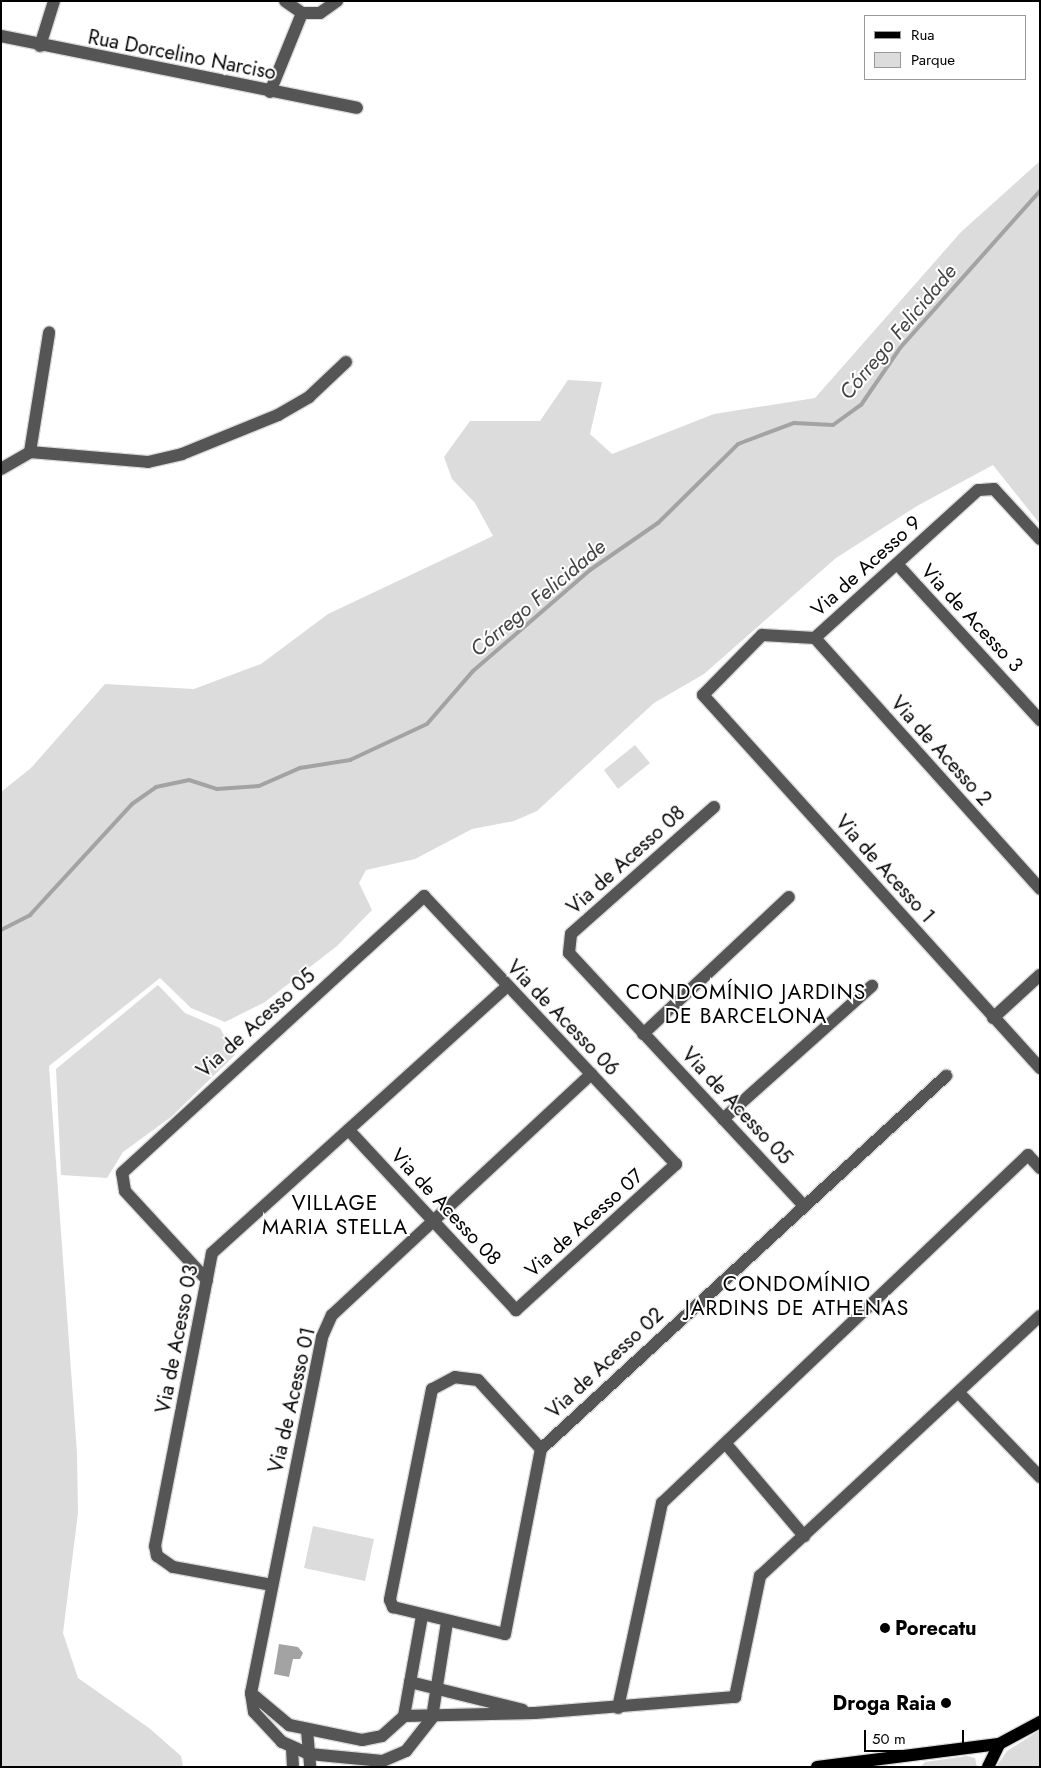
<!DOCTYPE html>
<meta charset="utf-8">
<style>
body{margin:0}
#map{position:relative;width:1041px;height:1768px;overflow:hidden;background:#fff;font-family:Jost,sans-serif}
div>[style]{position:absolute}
.green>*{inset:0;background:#dcdcdc}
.water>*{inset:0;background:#a3a3a3}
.stream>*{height:4px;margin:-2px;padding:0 2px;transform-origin:2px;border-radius:2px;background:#a3a3a3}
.roads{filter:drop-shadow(1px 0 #dbdbdb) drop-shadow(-1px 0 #dbdbdb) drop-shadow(0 1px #dbdbdb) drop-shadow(0 -1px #dbdbdb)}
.minor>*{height:12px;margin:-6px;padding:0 6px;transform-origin:6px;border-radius:6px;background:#555}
.major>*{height:12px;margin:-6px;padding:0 6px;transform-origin:6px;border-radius:6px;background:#000}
.dots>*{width:14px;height:14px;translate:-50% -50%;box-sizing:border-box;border:2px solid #fff;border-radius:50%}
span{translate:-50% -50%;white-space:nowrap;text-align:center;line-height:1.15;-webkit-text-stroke:4px #fff;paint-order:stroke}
.street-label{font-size:20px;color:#000}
.poi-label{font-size:20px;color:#000;font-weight:700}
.left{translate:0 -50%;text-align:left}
.right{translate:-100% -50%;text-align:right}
.water-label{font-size:21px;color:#444;font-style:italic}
.neighbourhood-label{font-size:21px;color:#000;letter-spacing:1px}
.frame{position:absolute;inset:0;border:2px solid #000;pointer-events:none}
.legend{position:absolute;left:864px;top:15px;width:162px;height:65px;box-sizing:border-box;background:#fff;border:1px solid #999;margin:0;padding:6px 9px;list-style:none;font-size:15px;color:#000}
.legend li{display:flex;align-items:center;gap:10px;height:25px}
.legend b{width:25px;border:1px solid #999}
.scale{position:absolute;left:864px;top:1730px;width:100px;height:22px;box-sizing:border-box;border:2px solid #000;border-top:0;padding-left:6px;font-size:15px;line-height:18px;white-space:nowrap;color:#000;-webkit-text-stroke:4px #fff;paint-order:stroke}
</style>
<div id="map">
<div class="green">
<i style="clip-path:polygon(1040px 161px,1040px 524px,993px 465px,917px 506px,836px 558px,704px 674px,654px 703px,537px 811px,514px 821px,472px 829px,415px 859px,366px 870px,359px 883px,372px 910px,337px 946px,265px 1002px,225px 1022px,191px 1008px,160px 978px,49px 1066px,77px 1453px,78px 1513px,63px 1633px,78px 1678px,149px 1728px,181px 1756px,183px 1767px,1px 1767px,1px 792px,31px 768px,105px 684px,194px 689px,261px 664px,328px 614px,493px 536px,475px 503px,452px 479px,444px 457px,470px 421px,540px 421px,568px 380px,602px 382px,590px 434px,612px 454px,714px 414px,815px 398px,961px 232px)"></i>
<i style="clip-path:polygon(635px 745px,650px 763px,618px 789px,604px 770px)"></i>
<i style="clip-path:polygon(158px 985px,185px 1013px,220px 1028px,235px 1055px,171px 1117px,123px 1152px,107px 1178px,61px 1175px,56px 1069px)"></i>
<i style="clip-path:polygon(313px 1526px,374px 1539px,365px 1581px,304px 1568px)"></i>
<i style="clip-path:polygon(1040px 1730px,1040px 1767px,996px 1767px,1007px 1751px)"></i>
<i style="clip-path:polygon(967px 1756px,975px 1758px,977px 1767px,921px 1767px,925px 1762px)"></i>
</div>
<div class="water">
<i style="clip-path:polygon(279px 1644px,298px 1647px,303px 1653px,300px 1659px,293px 1659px,289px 1677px,274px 1674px)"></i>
</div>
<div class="stream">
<i style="left:1px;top:930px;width:33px;rotate:-27deg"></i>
<i style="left:30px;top:915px;width:151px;rotate:-47.4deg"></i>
<i style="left:132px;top:804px;width:29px;rotate:-35deg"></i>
<i style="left:156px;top:787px;width:34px;rotate:-12deg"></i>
<i style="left:189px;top:780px;width:29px;rotate:18deg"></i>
<i style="left:217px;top:789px;width:42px;rotate:-4.1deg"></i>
<i style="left:259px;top:786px;width:45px;rotate:-23.7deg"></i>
<i style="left:300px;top:768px;width:51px;rotate:-9.1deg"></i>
<i style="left:350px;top:760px;width:85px;rotate:-25.1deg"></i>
<i style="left:427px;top:724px;width:70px;rotate:-49deg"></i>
<i style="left:473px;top:671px;width:155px;rotate:-40.8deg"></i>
<i style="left:590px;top:570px;width:83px;rotate:-34.7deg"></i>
<i style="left:658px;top:523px;width:112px;rotate:-44.6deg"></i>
<i style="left:738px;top:444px;width:60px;rotate:-20.6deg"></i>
<i style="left:794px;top:423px;width:39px;rotate:3deg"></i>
<i style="left:833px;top:425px;width:34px;rotate:-36deg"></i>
<i style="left:861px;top:405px;width:69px;rotate:-55.6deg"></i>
<i style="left:900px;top:348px;width:210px;rotate:-48.3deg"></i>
</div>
<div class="roads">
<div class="minor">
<i style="left:285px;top:1px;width:21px;rotate:35deg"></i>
<i style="left:302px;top:13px;width:18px"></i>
<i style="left:320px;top:13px;width:21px;rotate:-35deg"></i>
<i style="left:1px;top:36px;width:363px;rotate:11.4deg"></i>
<i style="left:40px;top:46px;width:47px;rotate:-72.7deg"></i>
<i style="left:270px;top:92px;width:85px;rotate:-67.9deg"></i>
<i style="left:30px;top:452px;width:121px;rotate:-80.9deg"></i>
<i style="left:1px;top:469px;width:34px;rotate:-30deg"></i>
<i style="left:30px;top:452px;width:118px;rotate:4.8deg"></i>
<i style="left:148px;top:462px;width:35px;rotate:-13deg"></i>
<i style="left:182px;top:454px;width:104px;rotate:-22.1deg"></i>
<i style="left:278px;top:415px;width:36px;rotate:-30deg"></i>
<i style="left:309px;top:397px;width:51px;rotate:-43.4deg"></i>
<i style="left:1040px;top:539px;width:68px;rotate:-132.6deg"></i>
<i style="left:994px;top:489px;width:16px;rotate:176deg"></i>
<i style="left:978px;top:490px;width:220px;rotate:137.8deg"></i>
<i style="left:815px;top:638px;width:53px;rotate:-176.8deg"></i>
<i style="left:762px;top:635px;width:84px;rotate:134.5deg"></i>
<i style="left:703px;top:695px;width:503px;rotate:47.9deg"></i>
<i style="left:897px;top:564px;width:212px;rotate:47.5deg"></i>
<i style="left:815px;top:638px;width:337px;rotate:48.1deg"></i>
<i style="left:714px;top:807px;width:191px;rotate:138.4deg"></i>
<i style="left:571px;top:934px;width:19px;rotate:96deg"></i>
<i style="left:569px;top:953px;width:342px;rotate:47.1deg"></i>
<i style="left:993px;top:1018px;width:64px;rotate:-42.5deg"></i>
<i style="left:643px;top:1034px;width:200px;rotate:-43.2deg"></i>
<i style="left:723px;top:1119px;width:200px;rotate:-41.8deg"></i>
<i style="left:207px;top:1280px;width:121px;rotate:-132.7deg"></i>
<i style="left:125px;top:1191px;width:18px;rotate:-99deg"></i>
<i style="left:122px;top:1173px;width:410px;rotate:-42.5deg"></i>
<i style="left:424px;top:896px;width:368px;rotate:46.8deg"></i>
<i style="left:676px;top:1164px;width:217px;rotate:137.6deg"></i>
<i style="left:516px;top:1310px;width:246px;rotate:-132.9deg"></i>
<i style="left:959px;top:1393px;width:117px;rotate:46deg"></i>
<i style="left:726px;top:1444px;width:121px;rotate:49.7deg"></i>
<i style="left:541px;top:1449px;width:93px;rotate:-132.4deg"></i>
<i style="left:478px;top:1380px;width:23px;rotate:-173deg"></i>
<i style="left:455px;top:1377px;width:26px;rotate:152deg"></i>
<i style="left:432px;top:1389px;width:215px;rotate:101.3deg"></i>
<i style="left:390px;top:1600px;width:8px;rotate:67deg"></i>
<i style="left:393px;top:1607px;width:115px;rotate:13.6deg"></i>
<i style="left:505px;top:1634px;width:188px;rotate:-79deg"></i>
<i style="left:541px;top:1449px;width:551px;rotate:-42.64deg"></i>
<i style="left:272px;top:1585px;width:101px;rotate:-169.7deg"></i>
<i style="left:173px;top:1567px;width:19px;rotate:-145deg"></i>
<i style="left:157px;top:1556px;width:10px;rotate:-101deg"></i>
<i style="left:155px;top:1546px;width:298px;rotate:-79deg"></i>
<i style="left:212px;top:1253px;width:398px;rotate:-42.1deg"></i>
<i style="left:447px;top:1622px;width:97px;rotate:98.9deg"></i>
<i style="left:432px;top:1718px;width:42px;rotate:128.2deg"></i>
<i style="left:406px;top:1751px;width:26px;rotate:157deg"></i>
<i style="left:382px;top:1761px;width:73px;rotate:-174.5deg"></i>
<i style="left:309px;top:1754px;width:30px;rotate:-156deg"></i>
<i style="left:282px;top:1742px;width:41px;rotate:-133deg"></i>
<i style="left:254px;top:1712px;width:19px;rotate:-99deg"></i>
<i style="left:251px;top:1693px;width:363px;rotate:-78.7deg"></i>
<i style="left:322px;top:1337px;width:24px;rotate:-66deg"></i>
<i style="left:332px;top:1315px;width:354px;rotate:-42.9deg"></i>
<i style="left:410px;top:1682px;width:116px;rotate:13.9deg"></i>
<i style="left:251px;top:1693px;width:50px;rotate:40.1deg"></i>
<i style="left:289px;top:1725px;width:75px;rotate:11.6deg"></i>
<i style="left:362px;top:1740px;width:20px;rotate:-11deg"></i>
<i style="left:382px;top:1736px;width:30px;rotate:-42deg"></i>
<i style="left:404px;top:1716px;width:102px;rotate:-79.8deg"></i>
<i style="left:618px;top:1708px;width:210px;rotate:-77.9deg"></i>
<i style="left:662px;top:1503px;width:505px;rotate:-43.56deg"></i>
<i style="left:1028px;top:1155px;width:18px;rotate:47deg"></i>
<i style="left:404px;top:1716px;width:131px;rotate:-1.3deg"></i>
<i style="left:535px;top:1713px;width:201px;rotate:-4.6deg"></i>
<i style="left:735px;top:1697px;width:124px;rotate:-78.3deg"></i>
<i style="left:760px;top:1576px;width:382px;rotate:-42.9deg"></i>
<i style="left:307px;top:1730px;width:37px;rotate:85deg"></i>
<i style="left:292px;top:1748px;width:19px;rotate:87deg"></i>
</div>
<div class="major">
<i style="left:817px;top:1767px;width:183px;rotate:-7.2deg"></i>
<i style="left:999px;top:1744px;width:47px;rotate:-28.2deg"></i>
<i style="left:988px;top:1767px;width:25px;rotate:-64deg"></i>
</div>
</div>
<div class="dots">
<i style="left:885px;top:1628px;background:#000"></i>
<i style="left:946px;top:1703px;background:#000"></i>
</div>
<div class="street-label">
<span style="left:182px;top:55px;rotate:11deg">Rua Dorcelino Narciso</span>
<span style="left:866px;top:566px;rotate:-42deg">Via de Acesso 9</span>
<span style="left:972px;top:618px;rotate:47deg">Via de Acesso 3</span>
<span style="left:941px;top:751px;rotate:48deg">Via de Acesso 2</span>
<span style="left:626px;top:860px;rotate:-42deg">Via de Acesso 08</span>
<span style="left:885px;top:869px;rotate:48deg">Via de Acesso 1</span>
<span style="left:563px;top:1018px;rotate:46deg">Via de Acesso 06</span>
<span style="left:256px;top:1023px;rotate:-42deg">Via de Acesso 05</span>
<span style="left:737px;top:1106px;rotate:47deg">Via de Acesso 05</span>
<span style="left:446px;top:1207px;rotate:47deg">Via de Acesso 08</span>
<span style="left:584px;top:1223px;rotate:-42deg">Via de Acesso 07</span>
<span style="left:177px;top:1339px;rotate:-79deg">Via de Acesso 03</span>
<span style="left:605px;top:1363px;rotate:-43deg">Via de Acesso 02</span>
<span style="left:292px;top:1400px;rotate:-77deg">Via de Acesso 01</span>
</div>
<div class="poi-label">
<span class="left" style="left:895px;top:1628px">Porecatu</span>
<span class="right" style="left:936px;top:1703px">Droga Raia</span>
</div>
<div class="water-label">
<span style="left:898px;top:332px;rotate:-50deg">Córrego Felicidade</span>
<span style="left:538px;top:598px;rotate:-40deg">Córrego Felicidade</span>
</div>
<div class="neighbourhood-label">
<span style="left:746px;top:1004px">CONDOMÍNIO JARDINS<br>DE BARCELONA</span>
<span style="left:335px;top:1215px">VILLAGE<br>MARIA STELLA</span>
<span style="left:797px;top:1296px">CONDOMÍNIO<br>JARDINS DE ATHENAS</span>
</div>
<div class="frame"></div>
<ul class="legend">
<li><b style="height:6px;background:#000"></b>Rua</li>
<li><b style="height:14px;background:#dcdcdc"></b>Parque</li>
</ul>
<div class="scale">50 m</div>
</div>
